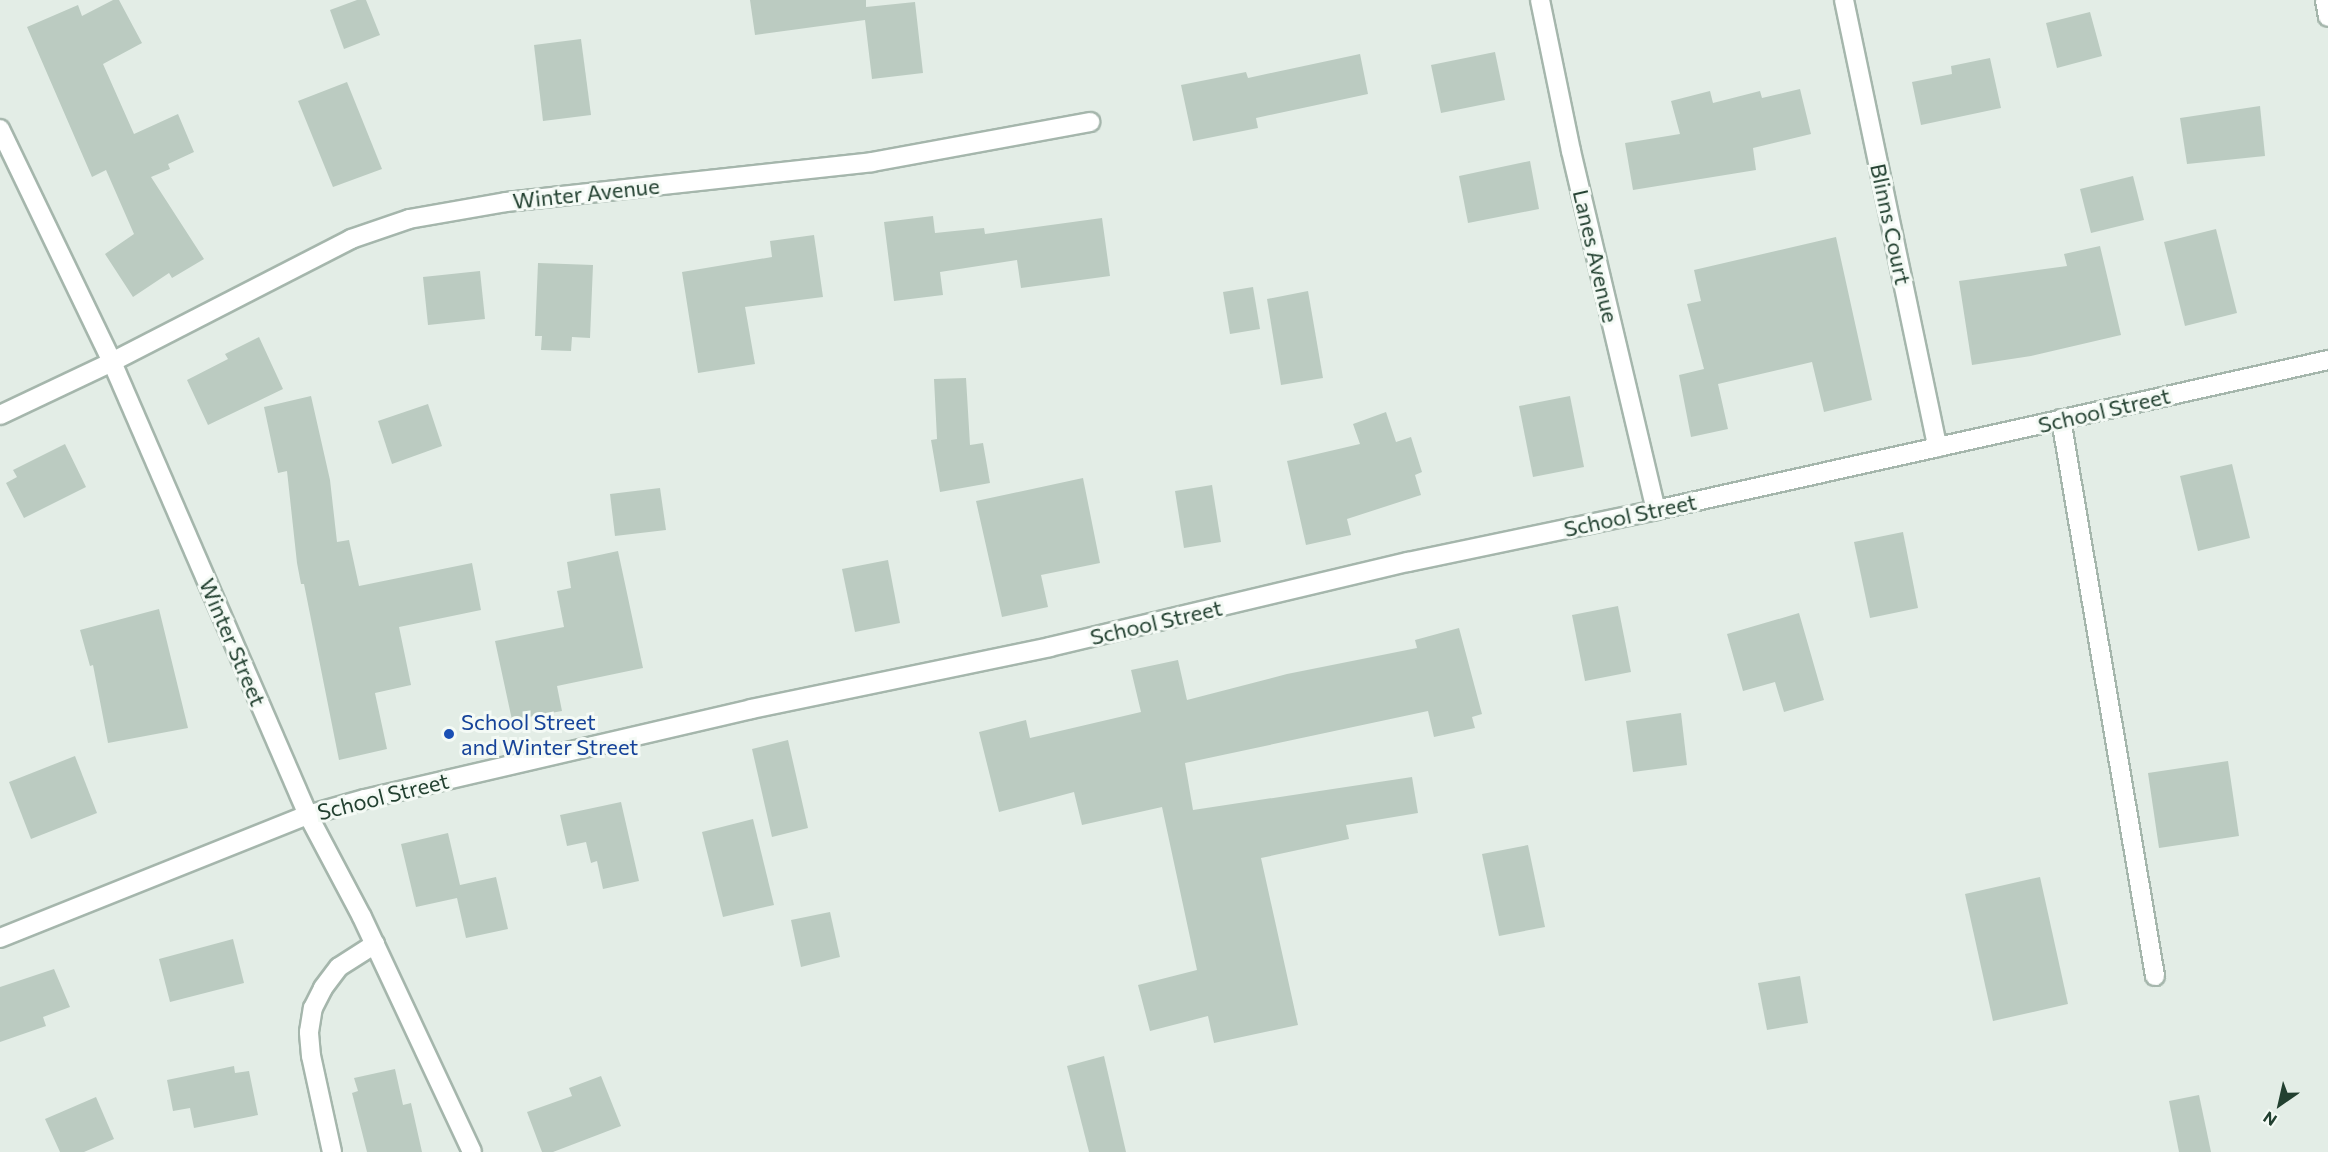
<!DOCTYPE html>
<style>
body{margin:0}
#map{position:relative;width:2328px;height:1152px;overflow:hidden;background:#e3ede6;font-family:Commissioner,sans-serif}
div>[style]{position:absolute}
.building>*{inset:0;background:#bbcbc1}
.roads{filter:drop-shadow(2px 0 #a5b6ac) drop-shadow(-2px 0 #a5b6ac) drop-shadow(0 2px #a5b6ac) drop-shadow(0 -2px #a5b6ac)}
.service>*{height:18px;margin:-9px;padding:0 9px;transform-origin:9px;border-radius:9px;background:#fff}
.minor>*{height:18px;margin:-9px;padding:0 9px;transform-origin:9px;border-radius:9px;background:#fff}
.tertiary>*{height:18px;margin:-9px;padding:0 9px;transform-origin:9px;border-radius:9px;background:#fff}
.dots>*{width:16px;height:16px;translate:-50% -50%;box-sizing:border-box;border:3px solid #f4faf5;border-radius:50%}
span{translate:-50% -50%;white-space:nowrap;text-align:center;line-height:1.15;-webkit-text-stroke:6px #f4faf5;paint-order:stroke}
.street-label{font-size:22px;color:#224030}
.transit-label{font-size:22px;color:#164399}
.left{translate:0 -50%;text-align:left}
.north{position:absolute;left:2250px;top:1074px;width:60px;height:60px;-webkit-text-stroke:4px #f4faf5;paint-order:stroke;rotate:214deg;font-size:16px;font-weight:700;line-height:24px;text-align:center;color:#224030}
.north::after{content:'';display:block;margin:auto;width:21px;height:27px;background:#224030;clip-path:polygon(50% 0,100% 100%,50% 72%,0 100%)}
</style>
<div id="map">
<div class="building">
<i style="clip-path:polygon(113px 0,119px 0,142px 43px,103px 64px,134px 134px,178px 114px,194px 152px,168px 164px,170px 169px,151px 177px,204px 259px,172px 278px,169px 273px,133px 297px,105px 254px,134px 234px,106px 170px,92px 177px,27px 27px,78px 5px,82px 16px)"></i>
<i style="clip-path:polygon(357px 0,366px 0,380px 35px,344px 49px,330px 10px)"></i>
<i style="clip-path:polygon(750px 0,866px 0,866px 7px,915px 2px,923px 73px,872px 79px,865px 20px,755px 35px)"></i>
<i style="clip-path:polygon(2090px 12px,2102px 56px,2057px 68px,2046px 23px)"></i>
<i style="clip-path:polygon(581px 39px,591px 115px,543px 121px,534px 45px)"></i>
<i style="clip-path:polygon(1495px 52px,1505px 100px,1441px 113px,1431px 65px)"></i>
<i style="clip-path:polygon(1360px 54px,1368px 94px,1256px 118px,1258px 128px,1193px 141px,1181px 85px,1246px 72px,1248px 78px)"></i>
<i style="clip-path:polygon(1990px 58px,2001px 108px,1921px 125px,1912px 82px,1952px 74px,1951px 66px)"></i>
<i style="clip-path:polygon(347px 82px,382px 169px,333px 187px,298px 101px)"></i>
<i style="clip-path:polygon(1800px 89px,1811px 134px,1753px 148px,1756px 170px,1633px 190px,1625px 143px,1680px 134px,1671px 101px,1710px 91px,1713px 103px,1760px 91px,1762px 98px)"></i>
<i style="clip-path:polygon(2260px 106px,2265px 156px,2187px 164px,2180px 118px)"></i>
<i style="clip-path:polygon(1530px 161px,1539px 209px,1468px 223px,1459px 176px)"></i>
<i style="clip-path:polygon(2133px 176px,2144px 220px,2091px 233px,2080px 189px)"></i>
<i style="clip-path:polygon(933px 216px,935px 233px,984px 228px,985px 234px,1102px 218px,1110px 276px,1021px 288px,1017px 260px,940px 272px,943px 295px,894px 301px,884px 222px)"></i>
<i style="clip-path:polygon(2216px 229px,2237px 313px,2185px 326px,2164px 242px)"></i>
<i style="clip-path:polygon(814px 235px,823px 297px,745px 307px,755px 364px,698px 373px,682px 272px,772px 257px,770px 241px)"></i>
<i style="clip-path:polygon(1836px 237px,1872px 400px,1824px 412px,1812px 362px,1718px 384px,1728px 429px,1691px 437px,1679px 375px,1704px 369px,1687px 304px,1701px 301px,1694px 270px)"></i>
<i style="clip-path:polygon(2100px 246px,2121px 335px,2031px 356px,1972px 365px,1959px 281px,2067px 266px,2064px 254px)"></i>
<i style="clip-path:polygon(538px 263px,593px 265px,590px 338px,572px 337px,571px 351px,541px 350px,542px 336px,535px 336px)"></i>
<i style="clip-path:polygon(480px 271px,485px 319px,428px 325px,423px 277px)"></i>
<i style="clip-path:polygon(1253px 287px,1260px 329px,1230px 334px,1223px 292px)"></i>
<i style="clip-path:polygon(1308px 291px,1323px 378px,1281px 385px,1267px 299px)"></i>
<i style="clip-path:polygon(259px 337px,283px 389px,208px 425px,187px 380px,228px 359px,225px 354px)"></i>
<i style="clip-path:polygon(966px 378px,970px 445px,983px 443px,990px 483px,940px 492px,931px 440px,937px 439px,934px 379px)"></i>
<i style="clip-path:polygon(311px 396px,330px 480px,337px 542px,349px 540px,359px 586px,472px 563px,481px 610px,399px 627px,411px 685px,375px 693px,387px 749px,339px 760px,304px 584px,301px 584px,297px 563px,287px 471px,278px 473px,264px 407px)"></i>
<i style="clip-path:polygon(1570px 396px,1584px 467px,1533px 477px,1519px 406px)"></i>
<i style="clip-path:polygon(428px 404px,442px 446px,392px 464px,378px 421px)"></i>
<i style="clip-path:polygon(1386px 412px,1396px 442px,1411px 437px,1422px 472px,1415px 475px,1421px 495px,1347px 519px,1351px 535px,1306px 545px,1287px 461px,1360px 444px,1353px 424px)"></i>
<i style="clip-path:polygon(65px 444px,86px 487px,24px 518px,6px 483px,17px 477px,13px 470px)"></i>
<i style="clip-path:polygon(2232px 464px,2250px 538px,2198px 551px,2180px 476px)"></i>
<i style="clip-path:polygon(1083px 478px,1100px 563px,1041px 575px,1048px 607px,1002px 617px,976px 501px)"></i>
<i style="clip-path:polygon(1212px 485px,1221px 542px,1184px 548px,1175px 491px)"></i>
<i style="clip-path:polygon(660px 488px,666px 530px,615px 536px,610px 494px)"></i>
<i style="clip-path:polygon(1903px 532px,1918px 608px,1870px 618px,1854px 542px)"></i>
<i style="clip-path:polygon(618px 551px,643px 668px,557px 686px,562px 711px,512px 720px,495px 641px,564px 627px,557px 591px,571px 588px,567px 562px)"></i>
<i style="clip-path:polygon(888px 560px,900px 623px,855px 632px,842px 569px)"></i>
<i style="clip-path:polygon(1618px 606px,1631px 672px,1585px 681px,1572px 615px)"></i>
<i style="clip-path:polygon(159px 609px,188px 728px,108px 743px,93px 665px,90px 666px,80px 630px)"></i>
<i style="clip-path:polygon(1799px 613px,1824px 700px,1784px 712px,1775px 682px,1743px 691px,1727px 634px)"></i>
<i style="clip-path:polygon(1459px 628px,1482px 714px,1472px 717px,1475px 728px,1434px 737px,1428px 711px,1185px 763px,1193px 810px,1412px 777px,1418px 813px,1346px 825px,1349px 839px,1261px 858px,1298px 1025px,1214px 1043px,1208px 1016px,1150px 1031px,1138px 985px,1197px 970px,1162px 807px,1082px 825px,1074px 792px,999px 812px,979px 732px,1026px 720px,1030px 738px,1141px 712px,1131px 670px,1178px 660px,1187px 700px,1287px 674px,1417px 648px,1415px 640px)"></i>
<i style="clip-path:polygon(1681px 713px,1687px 765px,1633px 772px,1626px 721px)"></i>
<i style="clip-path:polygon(788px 740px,808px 828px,772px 837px,752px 749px)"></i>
<i style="clip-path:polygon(75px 756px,97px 813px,31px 839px,9px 782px)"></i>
<i style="clip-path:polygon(2228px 761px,2239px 836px,2159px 848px,2148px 773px)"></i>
<i style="clip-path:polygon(621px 802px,639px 881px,603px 889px,597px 861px,591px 863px,586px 842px,567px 846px,560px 815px)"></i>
<i style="clip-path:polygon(753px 819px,774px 905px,723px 917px,702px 832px)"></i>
<i style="clip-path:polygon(448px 833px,460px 885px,496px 877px,508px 929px,466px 938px,457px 898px,416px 907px,401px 844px)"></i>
<i style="clip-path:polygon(1528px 845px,1545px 927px,1499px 936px,1482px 854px)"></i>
<i style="clip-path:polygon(2040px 877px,2068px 1004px,1993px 1021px,1965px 894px)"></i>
<i style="clip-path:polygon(830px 912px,840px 957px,801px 967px,791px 920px)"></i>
<i style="clip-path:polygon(233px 939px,244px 983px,170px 1002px,159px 959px)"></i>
<i style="clip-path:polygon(54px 969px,70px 1007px,43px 1017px,46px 1026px,0 1042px,0 987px)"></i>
<i style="clip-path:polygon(1800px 976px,1808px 1023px,1767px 1030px,1758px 983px)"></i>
<i style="clip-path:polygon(1104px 1056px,1126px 1152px,1089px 1152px,1067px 1066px)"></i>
<i style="clip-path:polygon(234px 1066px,235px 1073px,249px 1071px,258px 1115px,194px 1128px,190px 1108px,173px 1111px,167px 1080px)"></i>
<i style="clip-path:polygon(395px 1069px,403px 1105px,411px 1103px,422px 1152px,367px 1152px,352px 1093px,358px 1091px,354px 1078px)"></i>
<i style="clip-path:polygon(601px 1076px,621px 1126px,553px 1152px,542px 1152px,527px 1112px,572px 1096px,569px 1088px)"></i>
<i style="clip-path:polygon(2199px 1095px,2211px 1152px,2179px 1152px,2169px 1101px)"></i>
<i style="clip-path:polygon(96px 1097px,114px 1139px,84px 1152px,60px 1152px,45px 1119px)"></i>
</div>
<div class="roads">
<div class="service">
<i style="left:2325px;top:0;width:17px;rotate:80deg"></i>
</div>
<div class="minor">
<i style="left:1540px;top:0;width:154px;rotate:78.4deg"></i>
<i style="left:1571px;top:151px;width:369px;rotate:76.7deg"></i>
<i style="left:1844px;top:0;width:457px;rotate:78.2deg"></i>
<i style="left:0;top:415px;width:124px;rotate:-25.3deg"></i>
<i style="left:112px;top:362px;width:269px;rotate:-27.2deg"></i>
<i style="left:351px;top:239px;width:61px;rotate:-19deg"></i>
<i style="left:409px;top:219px;width:98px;rotate:-9.9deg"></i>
<i style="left:506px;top:202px;width:368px;rotate:-6.2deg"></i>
<i style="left:872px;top:162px;width:222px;rotate:-10.4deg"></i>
<i style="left:2061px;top:419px;width:565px;rotate:80.42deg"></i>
<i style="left:332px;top:1152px;width:98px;rotate:-102.3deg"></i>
<i style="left:311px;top:1056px;width:24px;rotate:-95deg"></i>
<i style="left:309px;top:1032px;width:24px;rotate:-81deg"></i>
<i style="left:313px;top:1008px;width:22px;rotate:-63deg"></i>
<i style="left:323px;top:988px;width:26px;rotate:-53deg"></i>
<i style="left:339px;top:967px;width:43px;rotate:-32.6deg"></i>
</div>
<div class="tertiary">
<i style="left:0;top:129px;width:259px;rotate:64.3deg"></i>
<i style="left:112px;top:362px;width:494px;rotate:66.6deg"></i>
<i style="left:308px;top:815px;width:115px;rotate:62.1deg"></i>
<i style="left:362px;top:917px;width:259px;rotate:64.9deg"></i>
<i style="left:0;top:938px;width:332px;rotate:-21.8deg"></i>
<i style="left:308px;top:815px;width:59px;rotate:-15.7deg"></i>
<i style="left:365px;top:799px;width:396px;rotate:-13.1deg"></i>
<i style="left:751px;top:709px;width:305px;rotate:-11.7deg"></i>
<i style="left:1050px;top:647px;width:368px;rotate:-13.4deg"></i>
<i style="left:1408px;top:562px;width:253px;rotate:-11.8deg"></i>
<i style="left:1656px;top:510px;width:689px;rotate:-12.58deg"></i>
</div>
</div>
<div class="dots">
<i style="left:449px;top:734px;background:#1a4fb4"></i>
</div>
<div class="street-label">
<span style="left:586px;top:193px;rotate:-6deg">Winter Avenue</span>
<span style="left:1891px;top:224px;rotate:78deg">Blinns Court</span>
<span style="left:1596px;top:256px;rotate:77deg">Lanes Avenue</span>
<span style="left:2104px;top:410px;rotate:-13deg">School Street</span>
<span style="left:1630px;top:515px;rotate:-12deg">School Street</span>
<span style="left:1156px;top:622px;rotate:-13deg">School Street</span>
<span style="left:233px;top:642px;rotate:67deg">Winter Street</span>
<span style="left:383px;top:796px;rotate:-14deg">School Street</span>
</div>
<div class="transit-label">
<span class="left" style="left:461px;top:734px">School Street<br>and Winter Street</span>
</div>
<div class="north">N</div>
</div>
